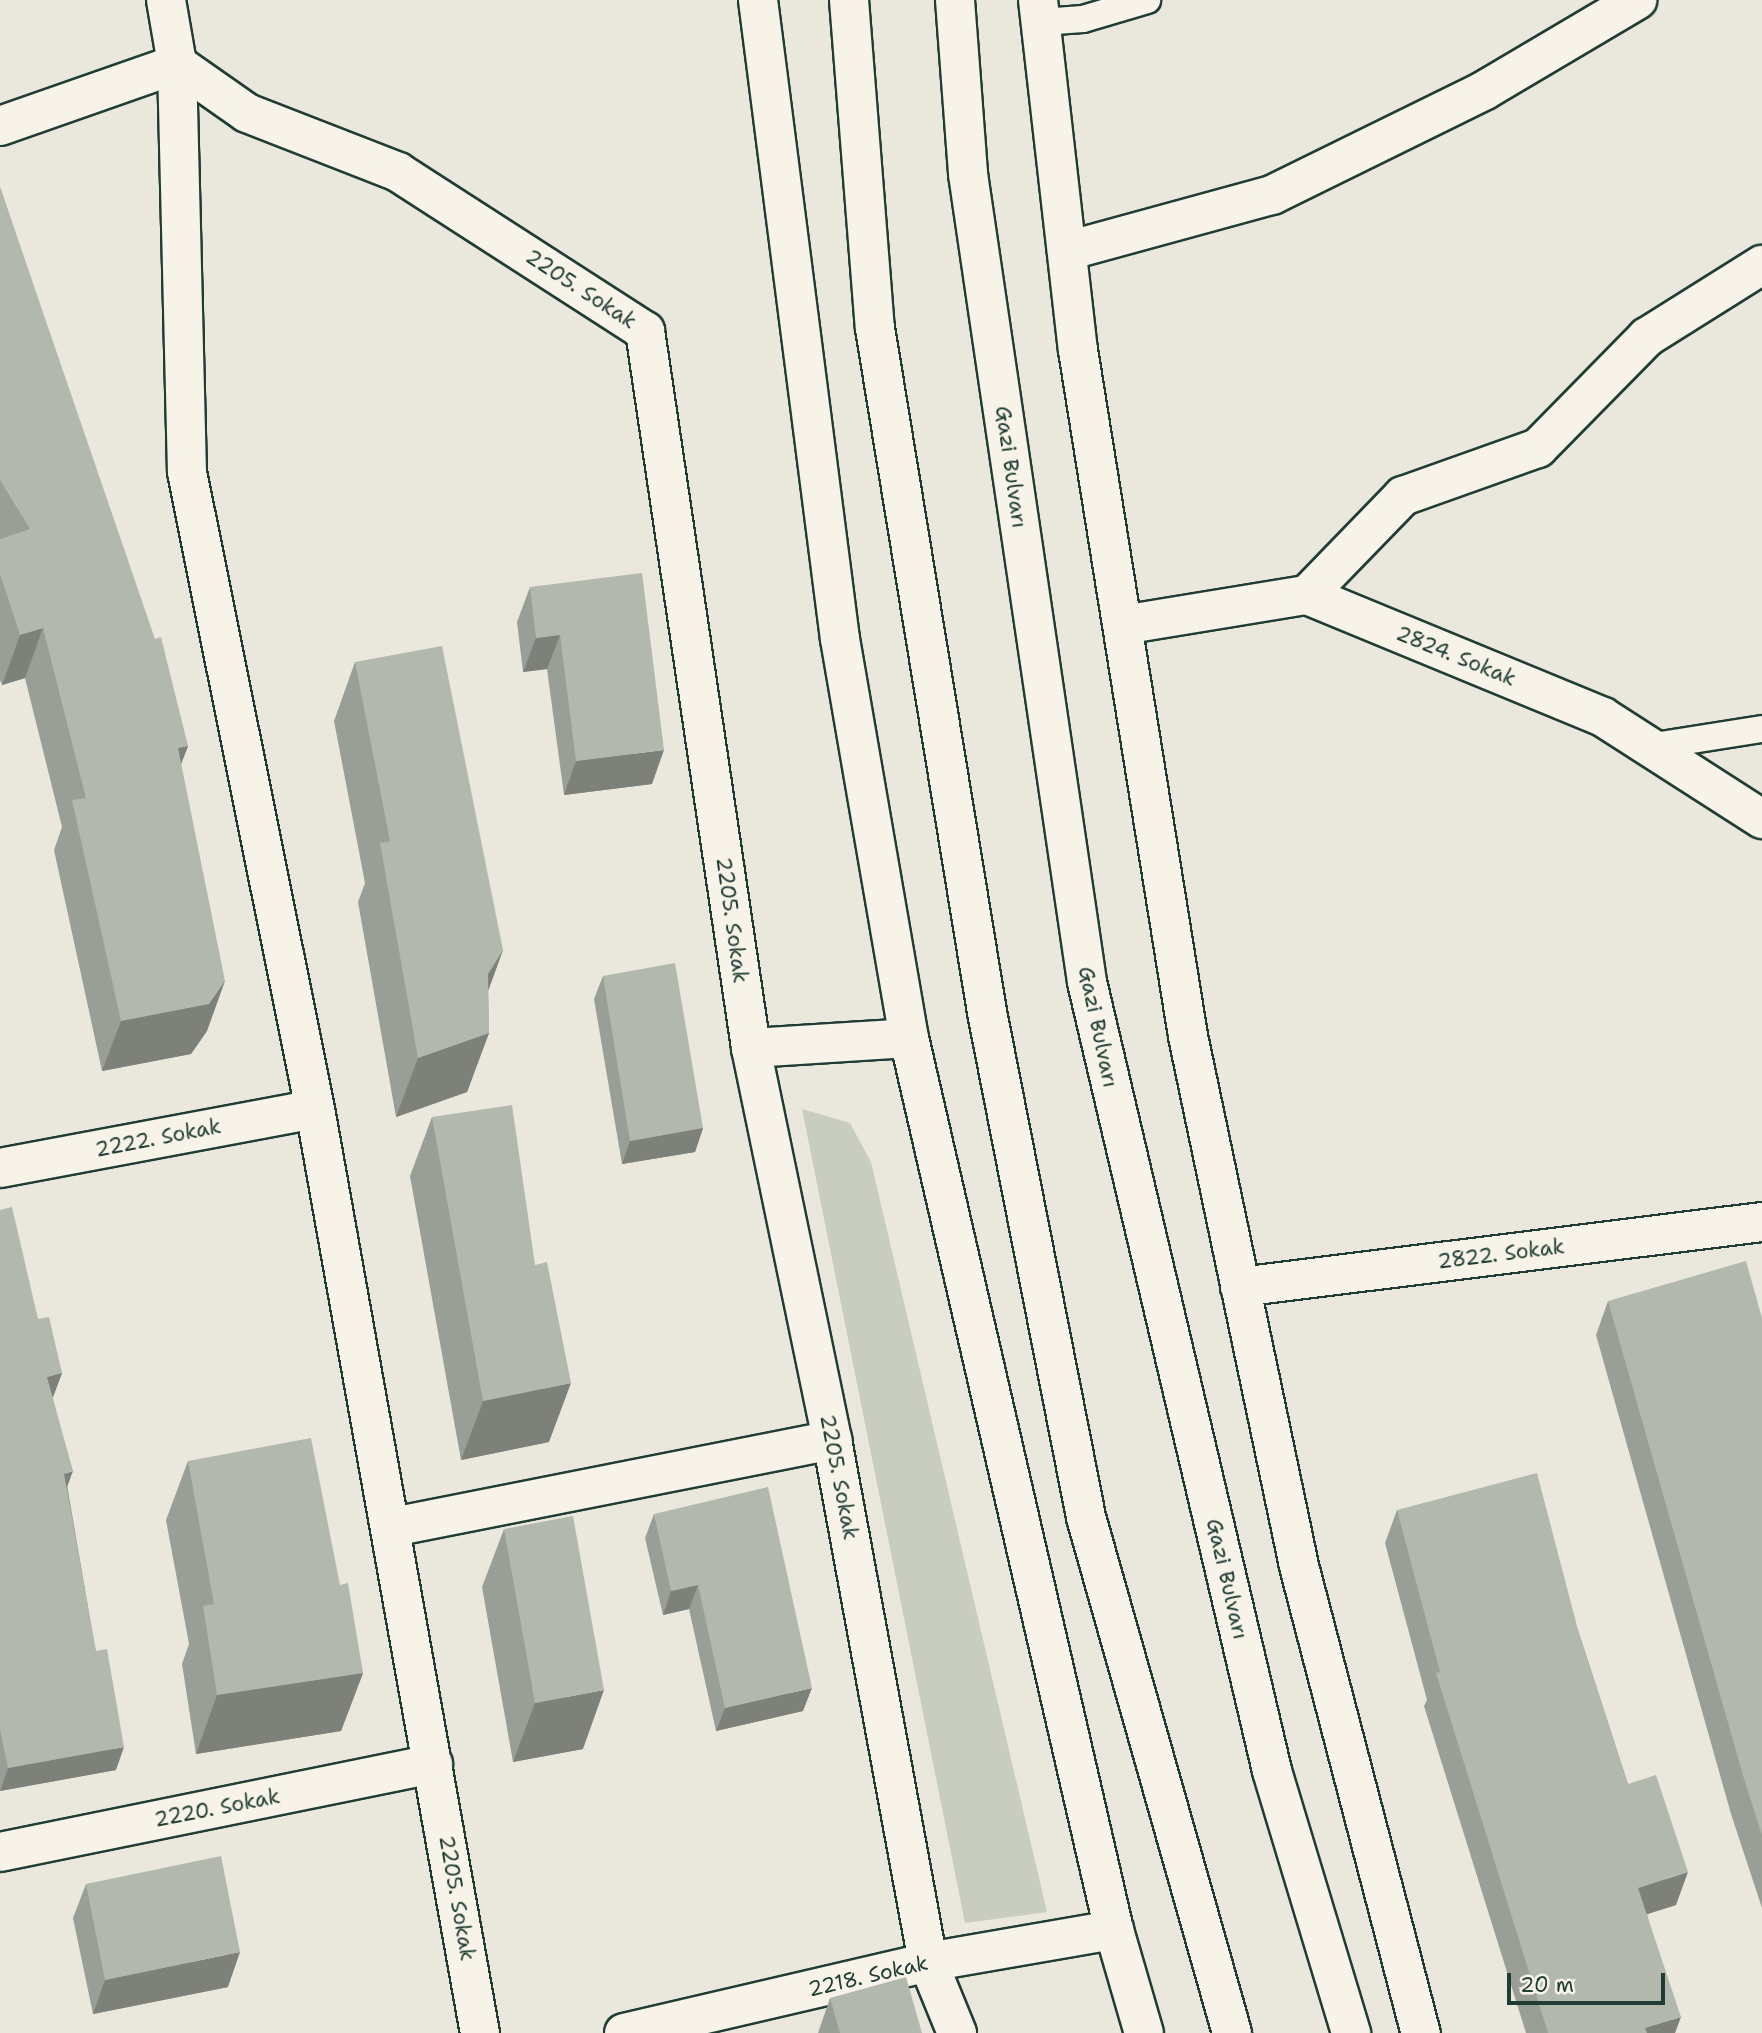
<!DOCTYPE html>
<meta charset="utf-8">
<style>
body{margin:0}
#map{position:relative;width:1762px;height:2033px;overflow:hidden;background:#eae8dd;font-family:"Shantell Sans",sans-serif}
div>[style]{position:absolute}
.green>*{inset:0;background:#c8ccc1}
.roads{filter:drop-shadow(2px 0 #1f3d34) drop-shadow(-2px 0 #1f3d34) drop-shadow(0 2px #1f3d34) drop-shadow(0 -2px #1f3d34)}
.service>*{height:26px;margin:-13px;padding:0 13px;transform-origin:13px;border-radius:13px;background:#f7f3e8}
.minor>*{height:38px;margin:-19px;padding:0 19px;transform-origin:19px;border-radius:19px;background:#f7f3e8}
.trunk>*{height:38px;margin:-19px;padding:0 19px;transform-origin:19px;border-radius:19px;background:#f7f3e8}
.wall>*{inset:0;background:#999e96}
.shaded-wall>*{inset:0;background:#7d817a}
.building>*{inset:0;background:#b2b8ae}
span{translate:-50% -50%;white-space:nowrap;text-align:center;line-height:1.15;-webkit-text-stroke:5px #f7f3e8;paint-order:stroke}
.street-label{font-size:21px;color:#1f3d34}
.scale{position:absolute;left:1507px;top:1973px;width:158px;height:32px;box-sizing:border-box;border:4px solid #1f3d34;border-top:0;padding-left:9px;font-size:21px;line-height:24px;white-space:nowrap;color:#1f3d34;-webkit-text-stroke:5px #f7f3e8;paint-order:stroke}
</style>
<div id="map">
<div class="green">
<i style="clip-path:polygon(802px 1109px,850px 1123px,871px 1162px,1047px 1912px,965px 1923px)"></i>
</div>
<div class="roads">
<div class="service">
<i style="left:1041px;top:22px;width:42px;rotate:-4.1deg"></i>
<i style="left:1083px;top:19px;width:67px;rotate:-16.5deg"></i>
<i style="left:1648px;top:747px;width:115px;rotate:-9deg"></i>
</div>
<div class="minor">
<i style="left:166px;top:0;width:65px;rotate:80.2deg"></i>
<i style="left:177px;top:64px;width:408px;rotate:88.6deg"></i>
<i style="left:187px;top:472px;width:650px;rotate:78.64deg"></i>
<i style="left:315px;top:1109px;width:939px;rotate:79.88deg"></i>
<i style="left:0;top:126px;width:188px;rotate:-19.3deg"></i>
<i style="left:177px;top:64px;width:85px;rotate:35deg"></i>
<i style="left:247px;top:113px;width:162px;rotate:21.3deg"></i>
<i style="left:398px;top:172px;width:294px;rotate:32.8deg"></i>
<i style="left:645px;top:331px;width:725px;rotate:81.59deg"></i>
<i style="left:751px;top:1048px;width:400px;rotate:78.3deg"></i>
<i style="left:832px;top:1440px;width:531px;rotate:79.58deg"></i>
<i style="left:928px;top:1962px;width:77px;rotate:67.8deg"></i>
<i style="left:1067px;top:251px;width:213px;rotate:-15.3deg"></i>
<i style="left:1272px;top:195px;width:237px;rotate:-26.2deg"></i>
<i style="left:1485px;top:90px;width:177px;rotate:-30.6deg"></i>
<i style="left:1307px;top:595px;width:138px;rotate:-45.9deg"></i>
<i style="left:1403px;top:496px;width:143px;rotate:-19.6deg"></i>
<i style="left:1538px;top:448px;width:156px;rotate:-45.5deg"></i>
<i style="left:1647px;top:337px;width:136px;rotate:-32.1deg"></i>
<i style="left:1123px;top:625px;width:186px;rotate:-9.3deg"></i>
<i style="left:1307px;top:595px;width:320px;rotate:22.4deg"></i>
<i style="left:1603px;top:717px;width:189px;rotate:32.7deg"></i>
<i style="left:751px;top:1048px;width:158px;rotate:-3.6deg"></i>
<i style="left:0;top:1168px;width:320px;rotate:-10.6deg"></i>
<i style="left:1240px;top:1287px;width:526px;rotate:-7.1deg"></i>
<i style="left:393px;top:1527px;width:448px;rotate:-11.2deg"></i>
<i style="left:0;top:1852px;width:442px;rotate:-11.5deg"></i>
<i style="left:624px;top:2033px;width:312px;rotate:-13.1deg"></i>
<i style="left:928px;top:1962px;width:189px;rotate:-9.8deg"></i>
</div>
<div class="trunk">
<i style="left:758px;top:0;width:644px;rotate:82.69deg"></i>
<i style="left:840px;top:639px;width:405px;rotate:80.2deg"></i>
<i style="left:909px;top:1038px;width:915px;rotate:77.06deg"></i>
<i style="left:1114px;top:1930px;width:107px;rotate:73.8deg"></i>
<i style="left:849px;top:0;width:329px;rotate:85.5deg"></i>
<i style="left:875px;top:328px;width:693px;rotate:80.7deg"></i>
<i style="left:987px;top:1012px;width:515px;rotate:78.91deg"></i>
<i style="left:1086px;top:1517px;width:536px;rotate:74.2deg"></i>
<i style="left:955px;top:0;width:174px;rotate:85.7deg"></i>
<i style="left:968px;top:174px;width:817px;rotate:81.62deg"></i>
<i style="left:1087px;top:982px;width:810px;rotate:76.8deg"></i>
<i style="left:1272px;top:1771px;width:274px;rotate:73.2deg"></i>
<i style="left:1038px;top:0;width:352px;rotate:83.5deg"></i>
<i style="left:1078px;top:350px;width:695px;rotate:80.89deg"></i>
<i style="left:1188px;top:1036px;width:541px;rotate:78.17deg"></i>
<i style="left:1299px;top:1566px;width:483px;rotate:75.4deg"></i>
</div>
</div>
<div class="wall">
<i style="clip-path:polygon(0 187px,188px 746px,181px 764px,207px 1031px,191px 1054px,102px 1071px,54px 850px,62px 827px,25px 678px,2px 685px,0 680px)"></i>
<i style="clip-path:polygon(530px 587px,652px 784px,564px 795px,547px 669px,523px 672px,517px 622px)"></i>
<i style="clip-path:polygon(355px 662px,503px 950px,488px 990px,489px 1033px,467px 1092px,396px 1117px,358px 902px,365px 883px,334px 721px)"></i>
<i style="clip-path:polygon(603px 976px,703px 1128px,695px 1152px,622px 1164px,594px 999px)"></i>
<i style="clip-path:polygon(432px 1117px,535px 1265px,549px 1442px,461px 1460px,410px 1176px)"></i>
<i style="clip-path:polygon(0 1210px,38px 1319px,62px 1373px,53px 1397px,52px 1397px,116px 1770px,0 1791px)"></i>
<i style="clip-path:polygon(1608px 1301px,1762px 1318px,1762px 1908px,1731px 1814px,1596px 1335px)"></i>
<i style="clip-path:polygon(188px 1461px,340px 1585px,363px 1673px,341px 1731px,196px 1754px,182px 1664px,189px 1644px,166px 1520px)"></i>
<i style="clip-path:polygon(1397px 1510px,1578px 1630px,1628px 1784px,1676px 1905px,1647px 1914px,1675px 2033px,1526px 2033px,1424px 1706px,1427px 1700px,1385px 1543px)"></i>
<i style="clip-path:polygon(654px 1514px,803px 1711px,716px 1731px,689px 1609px,663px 1615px,645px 1538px)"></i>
<i style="clip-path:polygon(504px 1529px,583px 1749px,513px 1762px,482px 1587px)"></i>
<i style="clip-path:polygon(86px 1884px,228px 1987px,93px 2014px,73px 1918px)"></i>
<i style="clip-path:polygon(830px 1998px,922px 2033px,818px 2033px)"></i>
</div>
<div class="shaded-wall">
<i style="clip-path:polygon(43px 628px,25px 678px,2px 685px,20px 635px)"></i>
<i style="clip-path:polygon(560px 635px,547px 669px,523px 672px,536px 638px)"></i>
<i style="clip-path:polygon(188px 746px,169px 796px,178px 748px)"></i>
<i style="clip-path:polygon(664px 750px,652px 784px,564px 795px,576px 761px)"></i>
<i style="clip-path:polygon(503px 950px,482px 1008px,488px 974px)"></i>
<i style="clip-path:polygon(225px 981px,207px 1031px,191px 1054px,102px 1071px,121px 1021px)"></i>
<i style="clip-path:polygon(489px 1033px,467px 1092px,396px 1117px,418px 1058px)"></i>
<i style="clip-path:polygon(703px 1128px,695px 1152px,622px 1164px,630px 1141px)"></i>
<i style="clip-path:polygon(62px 1373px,53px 1397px,38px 1400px,47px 1377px)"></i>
<i style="clip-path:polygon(571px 1383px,549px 1442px,461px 1460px,483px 1401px)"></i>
<i style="clip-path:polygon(73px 1471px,64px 1495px,64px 1474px)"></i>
<i style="clip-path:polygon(698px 1585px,689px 1609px,663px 1615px,671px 1591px)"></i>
<i style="clip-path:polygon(363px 1673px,341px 1731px,196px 1754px,217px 1695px)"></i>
<i style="clip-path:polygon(812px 1688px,803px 1711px,716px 1731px,725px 1708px)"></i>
<i style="clip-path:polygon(604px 1690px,583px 1749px,513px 1762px,535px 1703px)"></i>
<i style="clip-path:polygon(124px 1747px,116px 1770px,0 1791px,8px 1768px)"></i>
<i style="clip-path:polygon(1688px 1872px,1676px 1905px,1626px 1921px,1638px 1888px)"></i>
<i style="clip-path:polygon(240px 1952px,228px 1987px,93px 2014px,105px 1980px)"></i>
<i style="clip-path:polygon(1681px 2017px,1675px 2033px,1644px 2033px,1645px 2028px)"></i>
</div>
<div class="building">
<i style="clip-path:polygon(0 187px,155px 639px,161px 637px,188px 746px,178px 748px,225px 981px,209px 1004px,121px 1021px,72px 800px,86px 798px,43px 628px,20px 635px,0 574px,0 539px,30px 529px,0 480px)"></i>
<i style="clip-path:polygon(642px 573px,664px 750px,576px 761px,560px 635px,536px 638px,530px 587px)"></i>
<i style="clip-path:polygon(442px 646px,503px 950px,488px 974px,489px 1033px,418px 1058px,380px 843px,390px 841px,355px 662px)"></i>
<i style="clip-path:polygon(675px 963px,703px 1128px,630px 1141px,603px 976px)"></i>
<i style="clip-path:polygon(512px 1105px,535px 1265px,547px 1262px,571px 1383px,483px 1401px,432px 1117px)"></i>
<i style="clip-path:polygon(12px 1207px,38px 1319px,49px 1317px,62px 1373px,47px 1377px,73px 1471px,64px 1474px,96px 1651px,107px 1649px,124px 1747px,8px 1768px,0 1730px,0 1210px)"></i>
<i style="clip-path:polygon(1746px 1261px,1762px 1318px,1762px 1835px,1744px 1779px,1608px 1301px)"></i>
<i style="clip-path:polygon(311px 1438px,340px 1585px,348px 1583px,363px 1673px,217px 1695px,203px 1606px,214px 1604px,188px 1461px)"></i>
<i style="clip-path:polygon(1537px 1473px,1578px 1630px,1628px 1784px,1656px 1775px,1688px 1872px,1638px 1888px,1681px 2017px,1645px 2028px,1647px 2033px,1548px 2033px,1436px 1673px,1440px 1672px,1397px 1510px)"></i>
<i style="clip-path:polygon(768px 1487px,812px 1688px,725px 1708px,698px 1585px,671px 1591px,654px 1514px)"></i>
<i style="clip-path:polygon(573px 1516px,604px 1690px,535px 1703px,504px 1529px)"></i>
<i style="clip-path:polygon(221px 1856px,240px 1952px,105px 1980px,86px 1884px)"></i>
<i style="clip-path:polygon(906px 1977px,922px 2033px,840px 2033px,830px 1998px)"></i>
</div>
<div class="street-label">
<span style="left:581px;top:289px;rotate:33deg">2205. Sokak</span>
<span style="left:1011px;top:467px;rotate:82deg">Gazi Bulvarı</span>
<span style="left:1456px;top:656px;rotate:22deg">2824. Sokak</span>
<span style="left:732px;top:920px;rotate:82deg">2205. Sokak</span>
<span style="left:1098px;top:1027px;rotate:78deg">Gazi Bulvarı</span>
<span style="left:158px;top:1138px;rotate:-11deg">2222. Sokak</span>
<span style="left:1501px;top:1254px;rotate:-7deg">2822. Sokak</span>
<span style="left:839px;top:1477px;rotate:79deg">2205. Sokak</span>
<span style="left:1227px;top:1579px;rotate:77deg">Gazi Bulvarı</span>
<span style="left:217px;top:1808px;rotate:-11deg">2220. Sokak</span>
<span style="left:457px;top:1898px;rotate:80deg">2205. Sokak</span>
<span style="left:868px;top:1976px;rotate:-13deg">2218. Sokak</span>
</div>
<div class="scale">20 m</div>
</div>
